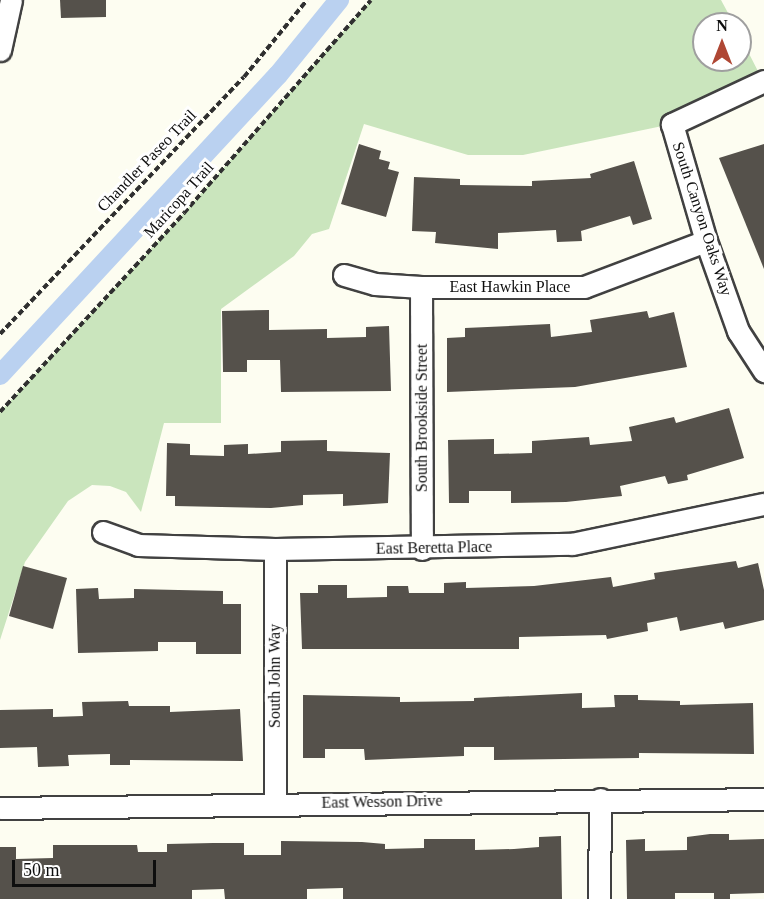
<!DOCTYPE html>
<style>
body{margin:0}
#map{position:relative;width:764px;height:899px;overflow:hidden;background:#fdfdf1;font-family:"Times New Roman",serif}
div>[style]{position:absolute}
.green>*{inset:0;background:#cae5bd}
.canal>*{height:20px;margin:-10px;padding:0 10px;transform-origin:10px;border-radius:10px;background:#bad1f0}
.building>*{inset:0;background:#55514b}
.path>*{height:4px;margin-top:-2px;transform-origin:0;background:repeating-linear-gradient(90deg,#303030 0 6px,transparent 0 9px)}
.roads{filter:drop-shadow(2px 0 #414141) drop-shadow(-2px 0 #414141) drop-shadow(0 2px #414141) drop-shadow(0 -2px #414141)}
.minor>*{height:21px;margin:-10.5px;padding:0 10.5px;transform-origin:10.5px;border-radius:10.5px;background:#fff}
span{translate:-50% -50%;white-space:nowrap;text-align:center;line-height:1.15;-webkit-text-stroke:6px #fff;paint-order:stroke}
.street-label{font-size:16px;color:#0e0e0e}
.north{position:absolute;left:692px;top:12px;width:60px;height:60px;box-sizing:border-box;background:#fff;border:2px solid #9f9f9f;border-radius:50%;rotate:0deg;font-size:16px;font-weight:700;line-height:24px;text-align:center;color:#0e0e0e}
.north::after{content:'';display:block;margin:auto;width:21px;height:27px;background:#af4734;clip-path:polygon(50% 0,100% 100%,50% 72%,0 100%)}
.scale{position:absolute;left:12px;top:860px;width:144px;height:27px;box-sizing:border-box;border:3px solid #0e0e0e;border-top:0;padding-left:8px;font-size:18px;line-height:21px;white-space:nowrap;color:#0e0e0e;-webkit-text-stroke:4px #fff;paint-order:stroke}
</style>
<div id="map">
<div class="green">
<i style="clip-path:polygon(371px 0,721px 0,734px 24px,704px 24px,704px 60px,740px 60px,740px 36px,763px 81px,672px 124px,523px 155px,468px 155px,364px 124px,329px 229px,312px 234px,294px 256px,221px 309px,221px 423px,164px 423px,141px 512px,126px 492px,110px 486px,92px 485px,68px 501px,25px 562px,0 640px,0 412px,184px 213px)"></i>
</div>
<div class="canal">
<i style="left:0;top:375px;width:409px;rotate:-47.2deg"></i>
<i style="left:278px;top:75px;width:97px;rotate:-50.9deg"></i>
</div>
<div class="building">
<i style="clip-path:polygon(60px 0,106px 0,106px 17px,61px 18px)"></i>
<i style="clip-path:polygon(359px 144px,381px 151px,379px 159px,390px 162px,388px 169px,399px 172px,386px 217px,341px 204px)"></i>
<i style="clip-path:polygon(764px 144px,764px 269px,719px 158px)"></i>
<i style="clip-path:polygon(634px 161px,652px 219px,633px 225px,630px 216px,581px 231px,582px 241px,557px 242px,556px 230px,498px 233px,498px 249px,435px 243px,436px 232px,412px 231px,414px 177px,460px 179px,460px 185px,532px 186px,532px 181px,591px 178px,590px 174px)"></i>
<i style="clip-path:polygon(269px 310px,269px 330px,327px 329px,327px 338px,366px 337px,366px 327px,389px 326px,391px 391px,281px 392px,280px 360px,247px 360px,247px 372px,223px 372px,222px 311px)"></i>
<i style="clip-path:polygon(647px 311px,649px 318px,674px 312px,687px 367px,575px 387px,447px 392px,447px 338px,465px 337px,465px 328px,550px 324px,551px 337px,592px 332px,590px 320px)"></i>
<i style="clip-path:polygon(729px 408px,744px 458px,687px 475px,688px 480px,668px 484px,665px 476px,620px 486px,622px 496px,566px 502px,511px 503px,511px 491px,469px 491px,469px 503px,449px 503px,448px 440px,494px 439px,494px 454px,532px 453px,532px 441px,589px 437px,590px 445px,632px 441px,629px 427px,674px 417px,676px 423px)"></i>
<i style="clip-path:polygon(327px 440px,327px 451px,390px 453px,388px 503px,343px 506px,343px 494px,303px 495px,303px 505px,271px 508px,175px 506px,175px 496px,166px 496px,167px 443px,190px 444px,190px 455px,224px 456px,224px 445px,248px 444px,248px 454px,281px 452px,281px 441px)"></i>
<i style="clip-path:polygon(736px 561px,738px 568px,758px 563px,764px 590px,764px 620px,725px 629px,723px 622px,680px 631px,677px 617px,647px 623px,648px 631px,607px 639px,606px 635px,519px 637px,519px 649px,302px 649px,300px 593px,318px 593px,318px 585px,347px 585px,347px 598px,387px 597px,387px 586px,408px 586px,409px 593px,444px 593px,444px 583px,466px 582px,466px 588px,534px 586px,611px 577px,613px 587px,655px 579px,654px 573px)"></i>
<i style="clip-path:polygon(23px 566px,67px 578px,53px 629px,9px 616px)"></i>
<i style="clip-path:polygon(98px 588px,99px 599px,134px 598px,134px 589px,223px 591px,223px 604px,241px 604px,241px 654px,196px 654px,196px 642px,158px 642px,158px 651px,78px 653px,76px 589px)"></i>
<i style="clip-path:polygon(582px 693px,582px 708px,615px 707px,614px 695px,638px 695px,638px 700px,680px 701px,680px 705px,753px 703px,754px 754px,639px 753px,639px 758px,494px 760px,494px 747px,464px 747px,464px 756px,365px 760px,364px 749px,325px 749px,325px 758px,303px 758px,303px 695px,400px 697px,400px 702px,474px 701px,474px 698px)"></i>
<i style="clip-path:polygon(128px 701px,129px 706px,170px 706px,170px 712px,240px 709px,243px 761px,130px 760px,130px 765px,110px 765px,110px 754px,68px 755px,69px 766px,38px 767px,37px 747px,0 748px,0 710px,53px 709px,53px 717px,83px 716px,82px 702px)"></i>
<i style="clip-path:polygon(710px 834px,729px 834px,729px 840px,764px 839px,764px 893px,730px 894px,730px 899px,714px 899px,714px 893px,675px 893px,675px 899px,627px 899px,626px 840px,645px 839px,645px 851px,687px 850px,687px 837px)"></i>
<i style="clip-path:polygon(561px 836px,562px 899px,343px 899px,343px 888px,307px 889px,307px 899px,225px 899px,224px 889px,192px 890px,192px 899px,0 899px,0 847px,16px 847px,16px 859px,53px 858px,53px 845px,137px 845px,138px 852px,167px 852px,167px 844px,213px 843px,244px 843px,244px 855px,281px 855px,281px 841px,362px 842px,385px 844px,385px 849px,424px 848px,424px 839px,475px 839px,475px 850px,514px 849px,539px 847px,539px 837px)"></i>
</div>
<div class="path">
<i style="left:0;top:334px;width:354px;rotate:-46.5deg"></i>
<i style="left:244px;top:77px;width:99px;rotate:-50.7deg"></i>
<i style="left:0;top:412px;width:271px;rotate:-47.2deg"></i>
<i style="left:184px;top:213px;width:283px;rotate:-48.7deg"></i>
</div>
<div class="roads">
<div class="minor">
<i style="left:0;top:50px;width:51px;rotate:-77.6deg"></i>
<i style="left:764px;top:81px;width:102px;rotate:154.9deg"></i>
<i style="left:672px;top:124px;width:122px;rotate:73.8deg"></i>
<i style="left:706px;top:241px;width:96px;rotate:70.4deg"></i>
<i style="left:738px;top:331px;width:48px;rotate:57deg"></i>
<i style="left:344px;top:275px;width:32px;rotate:16deg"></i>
<i style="left:375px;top:284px;width:46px;rotate:3.7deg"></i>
<i style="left:421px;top:287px;width:163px"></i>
<i style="left:584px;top:287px;width:130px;rotate:-20.7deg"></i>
<i style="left:421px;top:287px;width:262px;rotate:89.8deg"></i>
<i style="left:103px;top:532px;width:37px;rotate:20deg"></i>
<i style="left:138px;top:545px;width:137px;rotate:1.7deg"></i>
<i style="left:275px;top:549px;width:297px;rotate:-1deg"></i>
<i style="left:572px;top:544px;width:196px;rotate:-11.8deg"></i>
<i style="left:275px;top:549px;width:255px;rotate:90deg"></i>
<i style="left:0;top:808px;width:764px;rotate:-0.67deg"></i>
<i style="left:599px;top:899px;width:100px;rotate:-89.4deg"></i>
</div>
</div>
<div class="street-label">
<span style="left:147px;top:161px;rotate:-46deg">Chandler Paseo Trail</span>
<span style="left:179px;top:200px;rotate:-48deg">Maricopa Trail</span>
<span style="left:702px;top:219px;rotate:72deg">South Canyon Oaks Way</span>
<span style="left:510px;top:287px">East Hawkin Place</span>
<span style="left:422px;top:418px;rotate:-90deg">South Brookside Street</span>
<span style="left:434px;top:548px;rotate:-1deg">East Beretta Place</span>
<span style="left:275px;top:676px;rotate:-90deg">South John Way</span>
<span style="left:382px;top:802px;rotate:-1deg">East Wesson Drive</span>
</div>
<div class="north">N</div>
<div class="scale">50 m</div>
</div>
